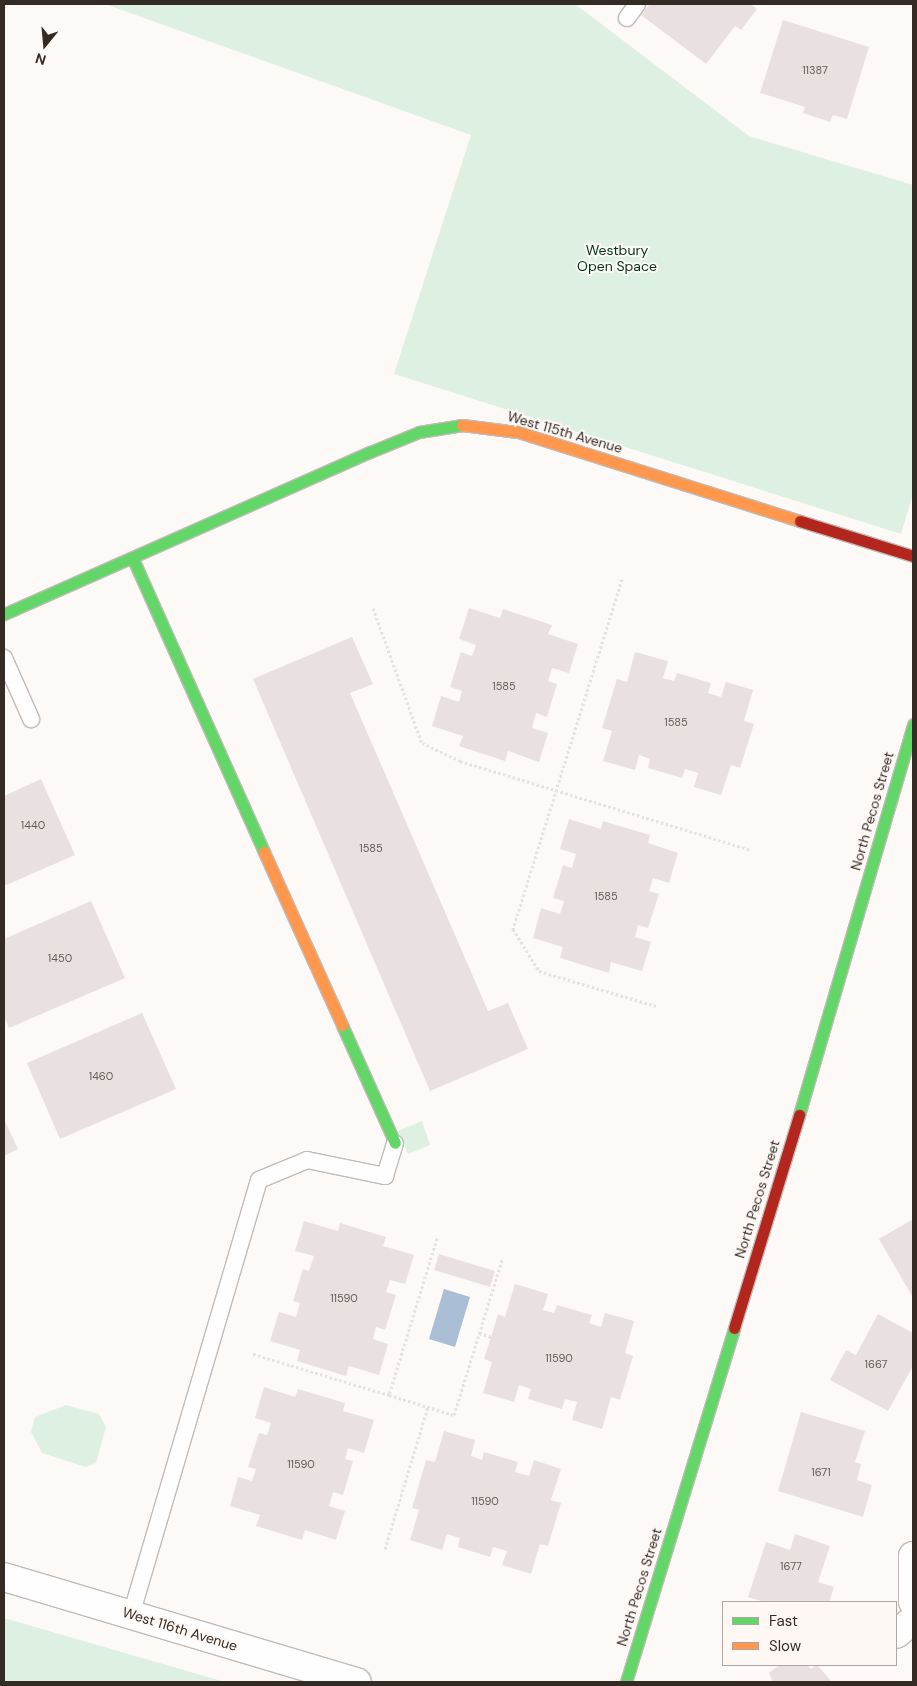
<!DOCTYPE html>
<style>
body{margin:0}
#map{position:relative;width:917px;height:1686px;overflow:hidden;background:#fcf9f7;font-family:"DM Sans",sans-serif}
div>[style]{position:absolute}
.green>*{inset:0;background:#def0e2}
.water>*{inset:0;background:#aabed6}
.building>*{inset:0;background:#e9e1e0}
.path>*{height:3px;margin-top:-1.5px;transform-origin:0;background:repeating-linear-gradient(90deg,#e3e2e2 0 2.5px,transparent 0 5px)}
.roads{filter:drop-shadow(1px 0 #c2bbb8) drop-shadow(-1px 0 #c2bbb8) drop-shadow(0 1px #c2bbb8) drop-shadow(0 -1px #c2bbb8)}
.lane>*{height:16px;margin:-8px;padding:0 8px;transform-origin:8px;border-radius:8px;background:#fffefe}
.street>*{height:28px;margin:-14px;padding:0 14px;transform-origin:14px;border-radius:14px;background:#fffefe}
.fast>*{height:11px;margin:-5.5px;padding:0 5.5px;transform-origin:5.5px;border-radius:5.5px;background:#63d668}
.slow>*{height:11px;margin:-5.5px;padding:0 5.5px;transform-origin:5.5px;border-radius:5.5px;background:#ff974d}
.jam>*{height:11px;margin:-5.5px;padding:0 5.5px;transform-origin:5.5px;border-radius:5.5px;background:#b3261e}
span{translate:-50% -50%;white-space:nowrap;text-align:center;line-height:1.15;-webkit-text-stroke:4px #fef8f5;paint-order:stroke}
.number-label{font-size:11px;color:#655c57}
.number-label span{-webkit-text-stroke-width:0}
.park-label{font-size:14px;color:#00351a}
.street-label{font-size:14px;color:#352b25}
.frame{position:absolute;inset:0;border:5px solid #352b25;pointer-events:none}
.legend{position:absolute;left:722px;top:1601px;width:175px;height:65px;box-sizing:border-box;background:#fef8f5;border:1px solid #aea6a2;margin:0;padding:6px 9px;list-style:none;font-size:15px;color:#352b25}
.legend li{display:flex;align-items:center;gap:10px;height:25px}
.legend b{width:25px;border:1px solid #aea6a2}
.north{position:absolute;left:20px;top:20px;width:50px;height:50px;-webkit-text-stroke:4px #fef8f5;paint-order:stroke;rotate:197deg;font-size:14px;font-weight:700;line-height:20px;text-align:center;color:#352b25}
.north::after{content:'';display:block;margin:auto;width:18px;height:22px;background:#352b25;clip-path:polygon(50% 0,100% 100%,50% 72%,0 100%)}
</style>
<div id="map">
<div class="green">
<i style="clip-path:polygon(105px 4px,575px 4px,749px 136px,913px 185px,913px 494px,901px 534px,394px 374px,471px 135px)"></i>
<i style="clip-path:polygon(422px 1121px,430px 1145px,408px 1154px,398px 1131px)"></i>
<i style="clip-path:polygon(66px 1405px,99px 1414px,106px 1427px,96px 1463px,86px 1467px,42px 1453px,31px 1432px,35px 1417px)"></i>
<i style="clip-path:polygon(4px 1618px,225px 1682px,4px 1682px)"></i>
</div>
<div class="water">
<i style="clip-path:polygon(444px 1289px,470px 1297px,455px 1347px,429px 1339px)"></i>
</div>
<div class="building">
<i style="clip-path:polygon(650px 4px,751px 4px,757px 9px,741px 30px,735px 26px,706px 64px,641px 15px)"></i>
<i style="clip-path:polygon(783px 20px,869px 47px,847px 119px,833px 115px,830px 122px,803px 113px,805px 107px,760px 93px)"></i>
<i style="clip-path:polygon(469px 608px,500px 618px,503px 609px,552px 625px,548px 634px,578px 644px,569px 673px,552px 668px,548px 681px,557px 684px,547px 717px,536px 713px,532px 728px,548px 733px,539px 762px,508px 751px,505px 761px,459px 746px,463px 736px,432px 726px,441px 696px,459px 702px,462px 691px,450px 687px,461px 652px,472px 656px,476px 645px,459px 639px)"></i>
<i style="clip-path:polygon(352px 637px,373px 684px,350px 693px,488px 1011px,508px 1003px,528px 1049px,430px 1091px,253px 679px)"></i>
<i style="clip-path:polygon(635px 652px,668px 661px,663px 678px,674px 681px,677px 673px,711px 683px,708px 693px,721px 697px,726px 682px,753px 690px,744px 721px,754px 724px,740px 768px,731px 765px,721px 795px,694px 787px,698px 773px,685px 769px,682px 778px,648px 768px,650px 759px,639px 755px,635px 770px,603px 761px,612px 731px,602px 728px,617px 679px,627px 682px)"></i>
<i style="clip-path:polygon(41px 779px,75px 855px,4px 886px,4px 796px)"></i>
<i style="clip-path:polygon(569px 819px,601px 829px,603px 821px,650px 835px,648px 843px,678px 853px,669px 883px,653px 878px,649px 891px,659px 894px,648px 928px,638px 925px,635px 937px,651px 942px,642px 971px,611px 962px,609px 973px,560px 958px,563px 947px,533px 938px,541px 908px,560px 914px,564px 901px,553px 898px,563px 865px,572px 868px,576px 854px,560px 849px)"></i>
<i style="clip-path:polygon(91px 901px,125px 978px,9px 1028px,4px 1016px,4px 939px)"></i>
<i style="clip-path:polygon(142px 1013px,176px 1089px,60px 1139px,27px 1063px)"></i>
<i style="clip-path:polygon(4px 1119px,18px 1149px,4px 1156px)"></i>
<i style="clip-path:polygon(913px 1219px,913px 1295px,912px 1296px,879px 1239px)"></i>
<i style="clip-path:polygon(304px 1221px,338px 1231px,340px 1223px,386px 1237px,383px 1246px,414px 1255px,405px 1284px,390px 1280px,386px 1292px,396px 1295px,385px 1330px,376px 1327px,373px 1339px,388px 1344px,379px 1375px,349px 1366px,346px 1376px,297px 1361px,300px 1350px,270px 1341px,279px 1312px,296px 1317px,300px 1303px,293px 1301px,303px 1269px,309px 1271px,314px 1256px,295px 1251px)"></i>
<i style="clip-path:polygon(439px 1254px,495px 1271px,490px 1287px,434px 1270px)"></i>
<i style="clip-path:polygon(515px 1284px,548px 1294px,543px 1310px,554px 1313px,557px 1305px,592px 1315px,589px 1323px,601px 1327px,605px 1313px,634px 1321px,625px 1353px,633px 1356px,620px 1400px,611px 1397px,602px 1429px,572px 1420px,577px 1402px,565px 1399px,562px 1409px,528px 1399px,531px 1389px,519px 1385px,514px 1402px,483px 1393px,492px 1362px,484px 1359px,491px 1337px,498px 1314px,505px 1317px)"></i>
<i style="clip-path:polygon(878px 1314px,913px 1333px,913px 1366px,888px 1411px,830px 1380px,846px 1350px,856px 1355px)"></i>
<i style="clip-path:polygon(264px 1387px,295px 1397px,298px 1389px,345px 1403px,343px 1411px,374px 1420px,364px 1453px,348px 1448px,345px 1459px,353px 1461px,343px 1495px,333px 1492px,329px 1506px,345px 1511px,336px 1540px,305px 1530px,302px 1540px,256px 1526px,260px 1515px,230px 1506px,238px 1477px,252px 1481px,256px 1469px,248px 1467px,259px 1433px,267px 1435px,271px 1423px,255px 1418px)"></i>
<i style="clip-path:polygon(801px 1412px,865px 1431px,855px 1462px,861px 1464px,857px 1480px,872px 1485px,863px 1517px,778px 1491px)"></i>
<i style="clip-path:polygon(444px 1431px,475px 1440px,471px 1456px,482px 1460px,484px 1452px,518px 1462px,515px 1472px,529px 1476px,534px 1460px,561px 1469px,551px 1500px,561px 1503px,548px 1546px,540px 1544px,531px 1574px,502px 1565px,507px 1551px,493px 1547px,490px 1557px,458px 1547px,460px 1538px,447px 1534px,442px 1550px,410px 1540px,419px 1510px,412px 1508px,426px 1460px,435px 1462px)"></i>
<i style="clip-path:polygon(795px 1534px,830px 1546px,818px 1582px,834px 1587px,829px 1602px,765px 1602px,748px 1597px,766px 1542px,790px 1550px)"></i>
<i style="clip-path:polygon(779px 1665px,807px 1665px,811px 1669px,817px 1665px,832px 1682px,773px 1682px,769px 1673px)"></i>
</div>
<div class="path">
<i style="left:622px;top:579px;width:367px;rotate:107.3deg"></i>
<i style="left:513px;top:929px;width:49px;rotate:58.2deg"></i>
<i style="left:539px;top:971px;width:122px;rotate:16.7deg"></i>
<i style="left:373px;top:608px;width:144px;rotate:70.1deg"></i>
<i style="left:422px;top:743px;width:42px;rotate:25.3deg"></i>
<i style="left:460px;top:761px;width:304px;rotate:17deg"></i>
<i style="left:437px;top:1238px;width:164px;rotate:107deg"></i>
<i style="left:389px;top:1395px;width:68px;rotate:17.1deg"></i>
<i style="left:454px;top:1415px;width:165px;rotate:-72.8deg"></i>
<i style="left:479px;top:1333px;width:13px;rotate:18deg"></i>
<i style="left:253px;top:1354px;width:142px;rotate:16.8deg"></i>
<i style="left:385px;top:1549px;width:148px;rotate:-73.2deg"></i>
</div>
<div class="roads">
<div class="lane">
<i style="left:627px;top:18px;width:17px;rotate:-54deg"></i>
<i style="left:4px;top:658px;width:67px;rotate:66.1deg"></i>
<i style="left:131px;top:1615px;width:453px;rotate:-73.6deg"></i>
<i style="left:259px;top:1180px;width:52px;rotate:-22.6deg"></i>
<i style="left:307px;top:1160px;width:80px;rotate:11.6deg"></i>
<i style="left:385px;top:1176px;width:34px;rotate:-73deg"></i>
</div>
<div class="street">
<i style="left:913px;top:1556px;width:46px;rotate:90deg"></i>
<i style="left:4px;top:1577px;width:368px;rotate:16.6deg"></i>
<i style="left:896px;top:1634px;width:22px;rotate:-39deg"></i>
</div>
<div class="fast">
<i style="left:133px;top:559px;width:321px;rotate:65.9deg"></i>
<i style="left:4px;top:614px;width:400px;rotate:-23.9deg"></i>
<i style="left:370px;top:452px;width:53px;rotate:-22.2deg"></i>
<i style="left:419px;top:432px;width:44px;rotate:-9.2deg"></i>
<i style="left:342px;top:1025px;width:129px;rotate:65.8deg"></i>
<i style="left:799px;top:1115px;width:407px;rotate:-73.7deg"></i>
<i style="left:626px;top:1682px;width:370px;rotate:-73deg"></i>
</div>
<div class="slow">
<i style="left:462px;top:425px;width:56px;rotate:7.1deg"></i>
<i style="left:518px;top:432px;width:296px;rotate:17.5deg"></i>
<i style="left:264px;top:852px;width:190px;rotate:65.7deg"></i>
</div>
<div class="jam">
<i style="left:800px;top:521px;width:118px;rotate:17.2deg"></i>
<i style="left:734px;top:1328px;width:223px;rotate:-73deg"></i>
</div>
</div>
<div class="number-label">
<span style="left:815px;top:70px">11387</span>
<span style="left:504px;top:686px">1585</span>
<span style="left:676px;top:722px">1585</span>
<span style="left:33px;top:825px">1440</span>
<span style="left:371px;top:848px">1585</span>
<span style="left:606px;top:896px">1585</span>
<span style="left:60px;top:958px">1450</span>
<span style="left:101px;top:1076px">1460</span>
<span style="left:344px;top:1298px">11590</span>
<span style="left:559px;top:1358px">11590</span>
<span style="left:876px;top:1364px">1667</span>
<span style="left:301px;top:1464px">11590</span>
<span style="left:821px;top:1472px">1671</span>
<span style="left:485px;top:1501px">11590</span>
<span style="left:791px;top:1566px">1677</span>
</div>
<div class="park-label">
<span style="left:617px;top:258px">Westbury<br>Open Space</span>
</div>
<div class="street-label">
<span style="left:565px;top:432px;rotate:16deg">West 115th Avenue</span>
<span style="left:872px;top:811px;rotate:-74deg">North Pecos Street</span>
<span style="left:757px;top:1199px;rotate:-73deg">North Pecos Street</span>
<span style="left:639px;top:1587px;rotate:-73deg">North Pecos Street</span>
<span style="left:180px;top:1629px;rotate:17deg">West 116th Avenue</span>
</div>
<div class="frame"></div>
<ul class="legend">
<li><b style="height:6px;background:#63d668"></b>Fast</li>
<li><b style="height:6px;background:#ff974d"></b>Slow</li>
</ul>
<div class="north">N</div>
</div>
